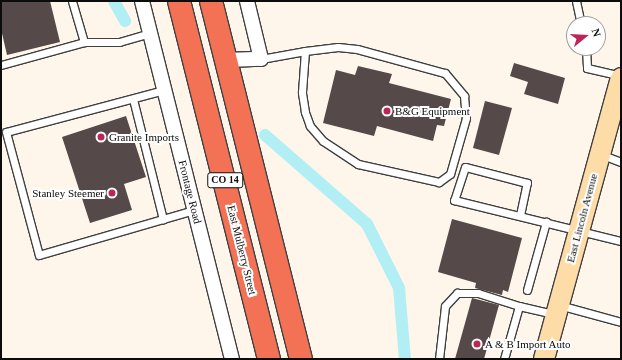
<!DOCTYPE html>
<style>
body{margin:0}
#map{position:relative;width:622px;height:360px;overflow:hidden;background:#fff6eb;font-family:Georgia,serif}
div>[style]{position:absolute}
.canal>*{height:12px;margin:-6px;padding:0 6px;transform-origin:6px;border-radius:6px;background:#b1eff5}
.building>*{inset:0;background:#554a49}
.roads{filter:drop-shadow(1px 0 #3f3f3f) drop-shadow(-1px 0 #3f3f3f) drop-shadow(0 1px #3f3f3f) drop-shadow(0 -1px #3f3f3f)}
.lane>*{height:7px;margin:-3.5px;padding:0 3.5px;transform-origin:3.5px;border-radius:3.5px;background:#fff}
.street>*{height:14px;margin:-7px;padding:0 7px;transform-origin:7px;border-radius:7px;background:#fff}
.secondary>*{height:20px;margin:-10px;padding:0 10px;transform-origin:10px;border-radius:10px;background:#fedca7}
.highway>*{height:22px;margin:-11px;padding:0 11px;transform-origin:11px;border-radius:11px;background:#f37155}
.dots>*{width:11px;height:11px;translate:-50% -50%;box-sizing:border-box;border:2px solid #fff;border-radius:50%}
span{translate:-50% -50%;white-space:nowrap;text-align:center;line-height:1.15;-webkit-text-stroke:4px #fff;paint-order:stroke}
.shield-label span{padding:1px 3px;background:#fff;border:1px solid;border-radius:3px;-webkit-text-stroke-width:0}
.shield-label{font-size:10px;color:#0c0c0c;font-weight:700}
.poi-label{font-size:11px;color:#0c0c0c}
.left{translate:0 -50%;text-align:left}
.right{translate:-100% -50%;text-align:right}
.street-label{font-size:11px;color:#0c0c0c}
.frame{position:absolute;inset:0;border:2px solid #0c0c0c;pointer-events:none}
.north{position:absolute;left:566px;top:16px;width:40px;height:40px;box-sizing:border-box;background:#fff;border:1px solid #9e9e9e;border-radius:50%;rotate:72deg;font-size:11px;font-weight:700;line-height:16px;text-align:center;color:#0c0c0c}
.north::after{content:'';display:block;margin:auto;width:14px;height:18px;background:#bb2657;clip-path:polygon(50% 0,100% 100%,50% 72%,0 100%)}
</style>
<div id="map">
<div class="canal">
<i style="left:114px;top:1px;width:23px;rotate:61deg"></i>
<i style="left:265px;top:135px;width:135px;rotate:41.1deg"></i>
<i style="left:367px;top:224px;width:72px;rotate:63.4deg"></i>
<i style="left:399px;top:288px;width:71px;rotate:85.2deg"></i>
</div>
<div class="building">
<i style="clip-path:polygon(1px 1px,50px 1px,60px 42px,7px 55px,1px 29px)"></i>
<i style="clip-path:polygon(514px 63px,565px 78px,558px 104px,524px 94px,528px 82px,510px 76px)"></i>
<i style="clip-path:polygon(358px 66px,392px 74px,389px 83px,451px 99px,444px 126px,437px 125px,433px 141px,377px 126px,374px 136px,323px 123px,336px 70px,355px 75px)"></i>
<i style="clip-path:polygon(485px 101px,512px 108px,499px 155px,473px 148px)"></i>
<i style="clip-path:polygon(126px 116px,146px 177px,124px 184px,132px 210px,90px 223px,62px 137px)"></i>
<i style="clip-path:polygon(452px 219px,522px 238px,508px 292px,503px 290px,502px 295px,475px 288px,476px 283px,438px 272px)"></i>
<i style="clip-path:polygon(472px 298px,499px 305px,484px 359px,455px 359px)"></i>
</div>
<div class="roads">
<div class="lane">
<i style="left:72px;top:1px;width:43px;rotate:73.7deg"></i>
<i style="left:576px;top:1px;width:24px;rotate:78deg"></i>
<i style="left:586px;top:48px;width:20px;rotate:87deg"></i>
<i style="left:587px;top:68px;width:35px;rotate:13deg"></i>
<i style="left:261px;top:59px;width:45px;rotate:-10.3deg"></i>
<i style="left:305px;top:51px;width:33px;rotate:-7deg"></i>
<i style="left:338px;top:47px;width:19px;rotate:6deg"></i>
<i style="left:357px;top:49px;width:91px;rotate:15.3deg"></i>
<i style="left:445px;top:73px;width:30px;rotate:50deg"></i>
<i style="left:464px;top:96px;width:22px;rotate:85deg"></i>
<i style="left:466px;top:118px;width:58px;rotate:105.9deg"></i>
<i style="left:450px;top:174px;width:14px;rotate:144deg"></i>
<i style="left:439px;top:182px;width:83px;rotate:-167.5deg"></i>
<i style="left:358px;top:164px;width:42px;rotate:-146.7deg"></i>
<i style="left:323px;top:141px;width:20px;rotate:-131deg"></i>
<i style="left:310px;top:126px;width:15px;rotate:-110deg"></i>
<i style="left:305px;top:112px;width:20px;rotate:-99deg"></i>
<i style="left:302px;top:92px;width:41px;rotate:-85.8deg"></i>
<i style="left:1px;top:65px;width:86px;rotate:-15.5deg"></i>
<i style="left:84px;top:42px;width:35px"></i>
<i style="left:119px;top:42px;width:32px;rotate:-16deg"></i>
<i style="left:164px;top:90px;width:163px;rotate:165.1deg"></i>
<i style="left:6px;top:132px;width:127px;rotate:75deg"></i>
<i style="left:39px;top:255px;width:161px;rotate:-16.2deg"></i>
<i style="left:133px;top:99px;width:124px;rotate:76deg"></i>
<i style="left:600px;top:154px;width:22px;rotate:21deg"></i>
<i style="left:520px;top:215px;width:33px;rotate:-78deg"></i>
<i style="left:527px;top:183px;width:64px;rotate:-165.5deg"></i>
<i style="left:465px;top:167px;width:35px;rotate:108deg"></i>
<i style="left:454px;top:200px;width:172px;rotate:13.8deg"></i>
<i style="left:527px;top:290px;width:71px;rotate:-74.4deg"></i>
<i style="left:559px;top:305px;width:64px;rotate:15.3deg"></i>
<i style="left:439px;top:359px;width:53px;rotate:-83.5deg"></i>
<i style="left:445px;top:306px;width:18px;rotate:-47deg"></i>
<i style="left:457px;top:293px;width:21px"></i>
<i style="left:478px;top:293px;width:43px;rotate:17.6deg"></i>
<i style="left:504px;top:359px;width:55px;rotate:-74.2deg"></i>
<i style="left:519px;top:306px;width:36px;rotate:13deg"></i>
</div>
<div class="street">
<i style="left:142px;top:1px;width:369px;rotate:75.9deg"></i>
<i style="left:226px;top:60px;width:35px;rotate:-2deg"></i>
<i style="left:261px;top:59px;width:60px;rotate:-103.6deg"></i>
</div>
<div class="secondary">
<i style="left:544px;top:359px;width:291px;rotate:-74.7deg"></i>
</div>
<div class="highway">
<i style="left:179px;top:1px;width:369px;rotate:75.9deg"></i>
<i style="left:211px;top:1px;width:369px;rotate:75.9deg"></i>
</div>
</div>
<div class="dots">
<i style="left:387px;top:111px;background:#bb2657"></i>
<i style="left:101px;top:137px;background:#bb2657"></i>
<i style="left:112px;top:193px;background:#bb2657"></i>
<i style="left:477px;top:344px;background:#bb2657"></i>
</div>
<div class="shield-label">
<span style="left:225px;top:180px">CO 14</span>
</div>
<div class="poi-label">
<span class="left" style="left:395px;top:111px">B&amp;G Equipment</span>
<span class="left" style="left:109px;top:137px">Granite Imports</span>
<span class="right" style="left:104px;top:193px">Stanley Steemer</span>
<span class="left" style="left:485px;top:344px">A &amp; B Import Auto</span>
</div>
<div class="street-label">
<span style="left:190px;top:192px;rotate:76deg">Frontage Road</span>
<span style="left:582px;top:218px;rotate:-75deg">East Lincoln Avenue</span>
<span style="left:242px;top:250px;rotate:76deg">East Mulberry Street</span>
</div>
<div class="frame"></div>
<div class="north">N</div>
</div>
